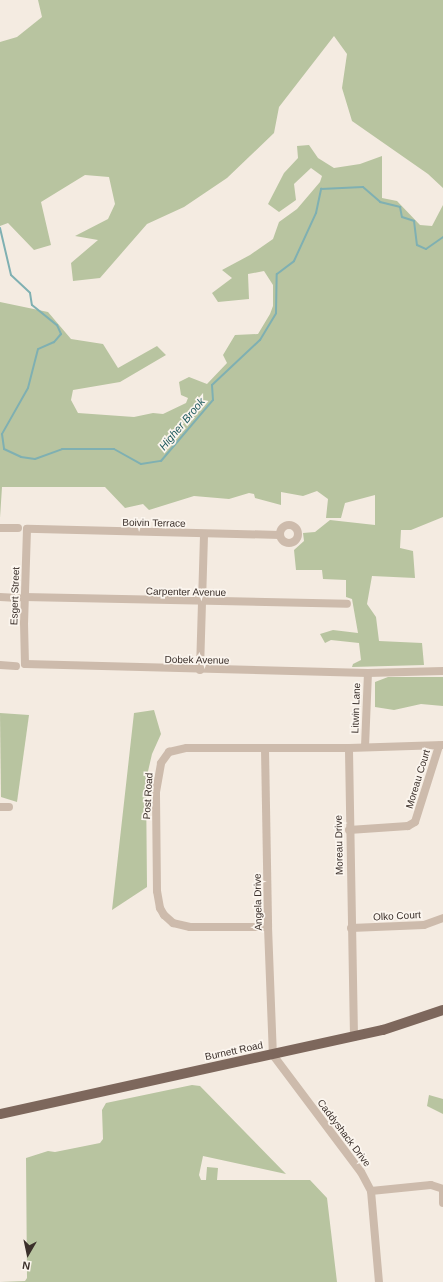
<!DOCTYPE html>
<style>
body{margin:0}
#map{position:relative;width:443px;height:1282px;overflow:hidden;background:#f4ebe1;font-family:Helvetica,sans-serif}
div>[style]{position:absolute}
.green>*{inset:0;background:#b8c4a0}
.stream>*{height:2px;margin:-1px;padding:0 1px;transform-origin:1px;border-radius:1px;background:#7fb0b2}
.minor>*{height:8px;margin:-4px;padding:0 4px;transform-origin:4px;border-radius:4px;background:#cdbbac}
.minor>.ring{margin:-4px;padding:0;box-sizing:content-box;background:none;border:8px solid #cdbbac;border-radius:50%}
.major>*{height:10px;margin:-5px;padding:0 5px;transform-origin:5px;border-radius:5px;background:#7d675c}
span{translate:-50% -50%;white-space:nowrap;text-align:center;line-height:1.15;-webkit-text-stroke:3.5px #fbf5ee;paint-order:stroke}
.street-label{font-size:10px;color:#3b302b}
.water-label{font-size:11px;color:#1f5a5e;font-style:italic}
.north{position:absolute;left:8px;top:1234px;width:40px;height:40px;-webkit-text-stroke:3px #fbf5ee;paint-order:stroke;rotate:189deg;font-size:11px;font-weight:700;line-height:16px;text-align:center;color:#3b302b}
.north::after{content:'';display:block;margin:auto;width:14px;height:18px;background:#3b302b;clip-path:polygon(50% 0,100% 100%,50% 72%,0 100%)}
</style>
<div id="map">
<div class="green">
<i style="clip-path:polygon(34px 0,443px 0,443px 188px,428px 174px,352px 121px,342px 88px,347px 54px,334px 36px,279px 107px,274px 133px,227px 178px,184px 207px,147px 224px,100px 278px,73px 281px,71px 263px,98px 240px,75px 236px,108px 219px,115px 204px,109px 177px,85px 175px,41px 202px,51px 245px,34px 250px,8px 223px,0 226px,0 42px,17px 37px,42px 17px,38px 0)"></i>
<i style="clip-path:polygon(309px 145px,318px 158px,334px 168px,360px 164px,382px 156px,382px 198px,397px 201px,420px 225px,432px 226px,443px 205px,443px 517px,411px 530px,401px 530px,400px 548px,413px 551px,415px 578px,372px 576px,367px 604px,376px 617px,379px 641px,422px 643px,424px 665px,352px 667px,353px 664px,361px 660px,359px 643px,331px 640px,325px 643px,320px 634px,333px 630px,358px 633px,352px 599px,346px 597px,346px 580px,323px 579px,322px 570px,296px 570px,294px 550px,304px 541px,303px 533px,315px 532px,330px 520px,375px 525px,375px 495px,345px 503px,341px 518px,326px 518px,328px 499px,317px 491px,303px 496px,281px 492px,281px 505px,255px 498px,254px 494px,249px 493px,229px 499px,194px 496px,149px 510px,143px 504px,125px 508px,105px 487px,2px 487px,0 518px,0 302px,48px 312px,71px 339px,103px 344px,118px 368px,157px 346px,166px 355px,120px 382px,73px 390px,71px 400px,78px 413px,134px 417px,153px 413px,163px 414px,186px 403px,188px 398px,181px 395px,179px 382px,189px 377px,207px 384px,227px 363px,223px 355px,235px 335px,258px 334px,270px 314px,273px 306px,273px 285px,264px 271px,248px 274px,249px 299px,218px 302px,212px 293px,232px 278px,222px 270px,250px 255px,273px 239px,279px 222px,297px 209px,320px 182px,322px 176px,311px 168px,294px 184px,296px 200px,279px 212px,268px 204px,284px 173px,298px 158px,297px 146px)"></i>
<i style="clip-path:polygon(388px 677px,443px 677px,443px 706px,421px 704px,394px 710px,375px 707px,375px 682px)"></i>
<i style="clip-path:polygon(154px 710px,161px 734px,152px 754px,146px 780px,147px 887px,112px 910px,134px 713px)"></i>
<i style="clip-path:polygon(0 713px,29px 715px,17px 802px,1px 797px)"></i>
<i style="clip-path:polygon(192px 1085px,200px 1086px,286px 1174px,203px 1156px,199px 1175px,201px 1180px,206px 1180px,207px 1167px,218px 1168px,217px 1180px,310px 1180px,327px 1198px,337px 1282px,0 1282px,25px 1281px,27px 1278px,26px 1158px,48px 1151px,55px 1152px,100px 1143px,103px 1139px,102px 1110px,106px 1103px)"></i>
<i style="clip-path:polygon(429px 1095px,443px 1099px,443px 1114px,427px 1106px)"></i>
</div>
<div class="stream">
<i style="left:0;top:228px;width:48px;rotate:76.8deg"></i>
<i style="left:11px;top:275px;width:26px;rotate:43deg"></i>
<i style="left:30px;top:293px;width:12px;rotate:81deg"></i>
<i style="left:32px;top:305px;width:32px;rotate:39deg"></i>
<i style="left:57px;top:325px;width:10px;rotate:66deg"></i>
<i style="left:61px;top:334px;width:11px;rotate:131deg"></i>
<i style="left:54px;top:342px;width:17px;rotate:156deg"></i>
<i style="left:38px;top:349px;width:40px;rotate:104.4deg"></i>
<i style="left:28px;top:388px;width:53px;rotate:119.5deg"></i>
<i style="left:2px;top:434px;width:15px;rotate:82deg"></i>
<i style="left:4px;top:449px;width:19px;rotate:25deg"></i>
<i style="left:21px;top:457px;width:14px;rotate:8deg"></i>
<i style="left:35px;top:459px;width:29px;rotate:-20deg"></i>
<i style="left:62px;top:449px;width:52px"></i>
<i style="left:114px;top:449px;width:31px;rotate:29deg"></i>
<i style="left:141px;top:464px;width:20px;rotate:-9deg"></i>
<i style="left:161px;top:461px;width:80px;rotate:-49.6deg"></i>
<i style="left:213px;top:400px;width:15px;rotate:-94deg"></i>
<i style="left:212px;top:385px;width:66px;rotate:-43.2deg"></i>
<i style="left:260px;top:340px;width:31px;rotate:-59deg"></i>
<i style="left:276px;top:313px;width:39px;rotate:-89deg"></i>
<i style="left:277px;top:274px;width:21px;rotate:-37deg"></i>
<i style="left:294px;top:261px;width:53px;rotate:-65.4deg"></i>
<i style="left:316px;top:213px;width:25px;rotate:-78deg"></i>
<i style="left:321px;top:189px;width:42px;rotate:-2.7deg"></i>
<i style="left:363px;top:187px;width:23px;rotate:41deg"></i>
<i style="left:380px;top:202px;width:21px;rotate:14deg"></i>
<i style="left:400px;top:207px;width:10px;rotate:79deg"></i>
<i style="left:402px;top:217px;width:13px;rotate:18deg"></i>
<i style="left:414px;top:221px;width:24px;rotate:83deg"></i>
<i style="left:417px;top:245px;width:10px;rotate:24deg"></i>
<i style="left:426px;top:249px;width:21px;rotate:-35deg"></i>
</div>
<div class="minor">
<i class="ring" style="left:280px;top:525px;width:10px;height:10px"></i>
<i style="left:0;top:528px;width:18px"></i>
<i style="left:280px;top:535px;width:253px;rotate:-178.6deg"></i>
<i style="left:27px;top:529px;width:94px;rotate:91.8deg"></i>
<i style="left:24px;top:623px;width:41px;rotate:88.6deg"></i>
<i style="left:25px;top:664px;width:343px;rotate:1.5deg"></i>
<i style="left:0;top:597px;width:18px;rotate:3deg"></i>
<i style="left:24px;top:597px;width:323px;rotate:1.2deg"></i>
<i style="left:0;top:665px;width:16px;rotate:4deg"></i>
<i style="left:200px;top:670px;width:136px;rotate:-88.3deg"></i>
<i style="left:365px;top:747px;width:74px;rotate:-87.7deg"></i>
<i style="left:368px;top:673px;width:75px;rotate:-1.5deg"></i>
<i style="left:265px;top:749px;width:178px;rotate:89deg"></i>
<i style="left:268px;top:927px;width:128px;rotate:87.8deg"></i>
<i style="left:273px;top:1055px;width:146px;rotate:53.1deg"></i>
<i style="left:361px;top:1172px;width:21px;rotate:62deg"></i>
<i style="left:371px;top:1191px;width:91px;rotate:85deg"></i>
<i style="left:0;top:807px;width:9px"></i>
<i style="left:349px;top:830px;width:59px;rotate:-3.9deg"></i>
<i style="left:408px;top:826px;width:8px;rotate:-30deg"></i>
<i style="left:415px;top:822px;width:80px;rotate:-72.5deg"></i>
<i style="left:268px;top:927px;width:78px;rotate:180deg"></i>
<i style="left:190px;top:927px;width:17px;rotate:-167deg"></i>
<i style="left:173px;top:923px;width:12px;rotate:-138deg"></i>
<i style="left:164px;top:915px;width:8px;rotate:-120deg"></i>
<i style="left:160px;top:908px;width:17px;rotate:-100deg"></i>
<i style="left:157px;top:891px;width:99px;rotate:-90.6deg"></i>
<i style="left:156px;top:792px;width:29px;rotate:-80deg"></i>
<i style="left:161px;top:763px;width:14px;rotate:-54deg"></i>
<i style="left:169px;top:752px;width:18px;rotate:-13deg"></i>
<i style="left:187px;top:748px;width:162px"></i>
<i style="left:351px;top:928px;width:73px;rotate:-2.4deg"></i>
<i style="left:424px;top:925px;width:20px;rotate:-20deg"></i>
<i style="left:354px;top:1037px;width:289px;rotate:-91deg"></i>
<i style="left:349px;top:748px;width:94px;rotate:-1.8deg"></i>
<i style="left:443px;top:1190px;width:13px;rotate:90deg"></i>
<i style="left:371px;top:1191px;width:60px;rotate:-5.7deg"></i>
<i style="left:431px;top:1185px;width:13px;rotate:18deg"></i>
</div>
<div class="major">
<i style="left:0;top:1114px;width:392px;rotate:-12.4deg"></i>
<i style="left:383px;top:1030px;width:63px;rotate:-18.4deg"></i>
</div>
<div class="street-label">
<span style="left:154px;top:523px;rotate:1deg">Boivin Terrace</span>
<span style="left:186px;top:592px;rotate:1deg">Carpenter Avenue</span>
<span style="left:15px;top:596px;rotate:-88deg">Esgert Street</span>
<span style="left:197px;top:660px;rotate:1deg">Dobek Avenue</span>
<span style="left:356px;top:708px;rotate:-88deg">Litwin Lane</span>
<span style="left:418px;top:779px;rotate:-73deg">Moreau Court</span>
<span style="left:148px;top:796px;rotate:-87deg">Post Road</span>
<span style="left:339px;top:845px;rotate:-91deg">Moreau Drive</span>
<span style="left:258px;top:902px;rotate:-91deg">Angela Drive</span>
<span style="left:397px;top:916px;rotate:-3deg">Olko Court</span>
<span style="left:234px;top:1051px;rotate:-12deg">Burnett Road</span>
<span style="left:344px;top:1133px;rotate:53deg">Caddyshack Drive</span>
</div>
<div class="water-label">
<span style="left:182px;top:424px;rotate:-50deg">Higher Brook</span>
</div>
<div class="north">N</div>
</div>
